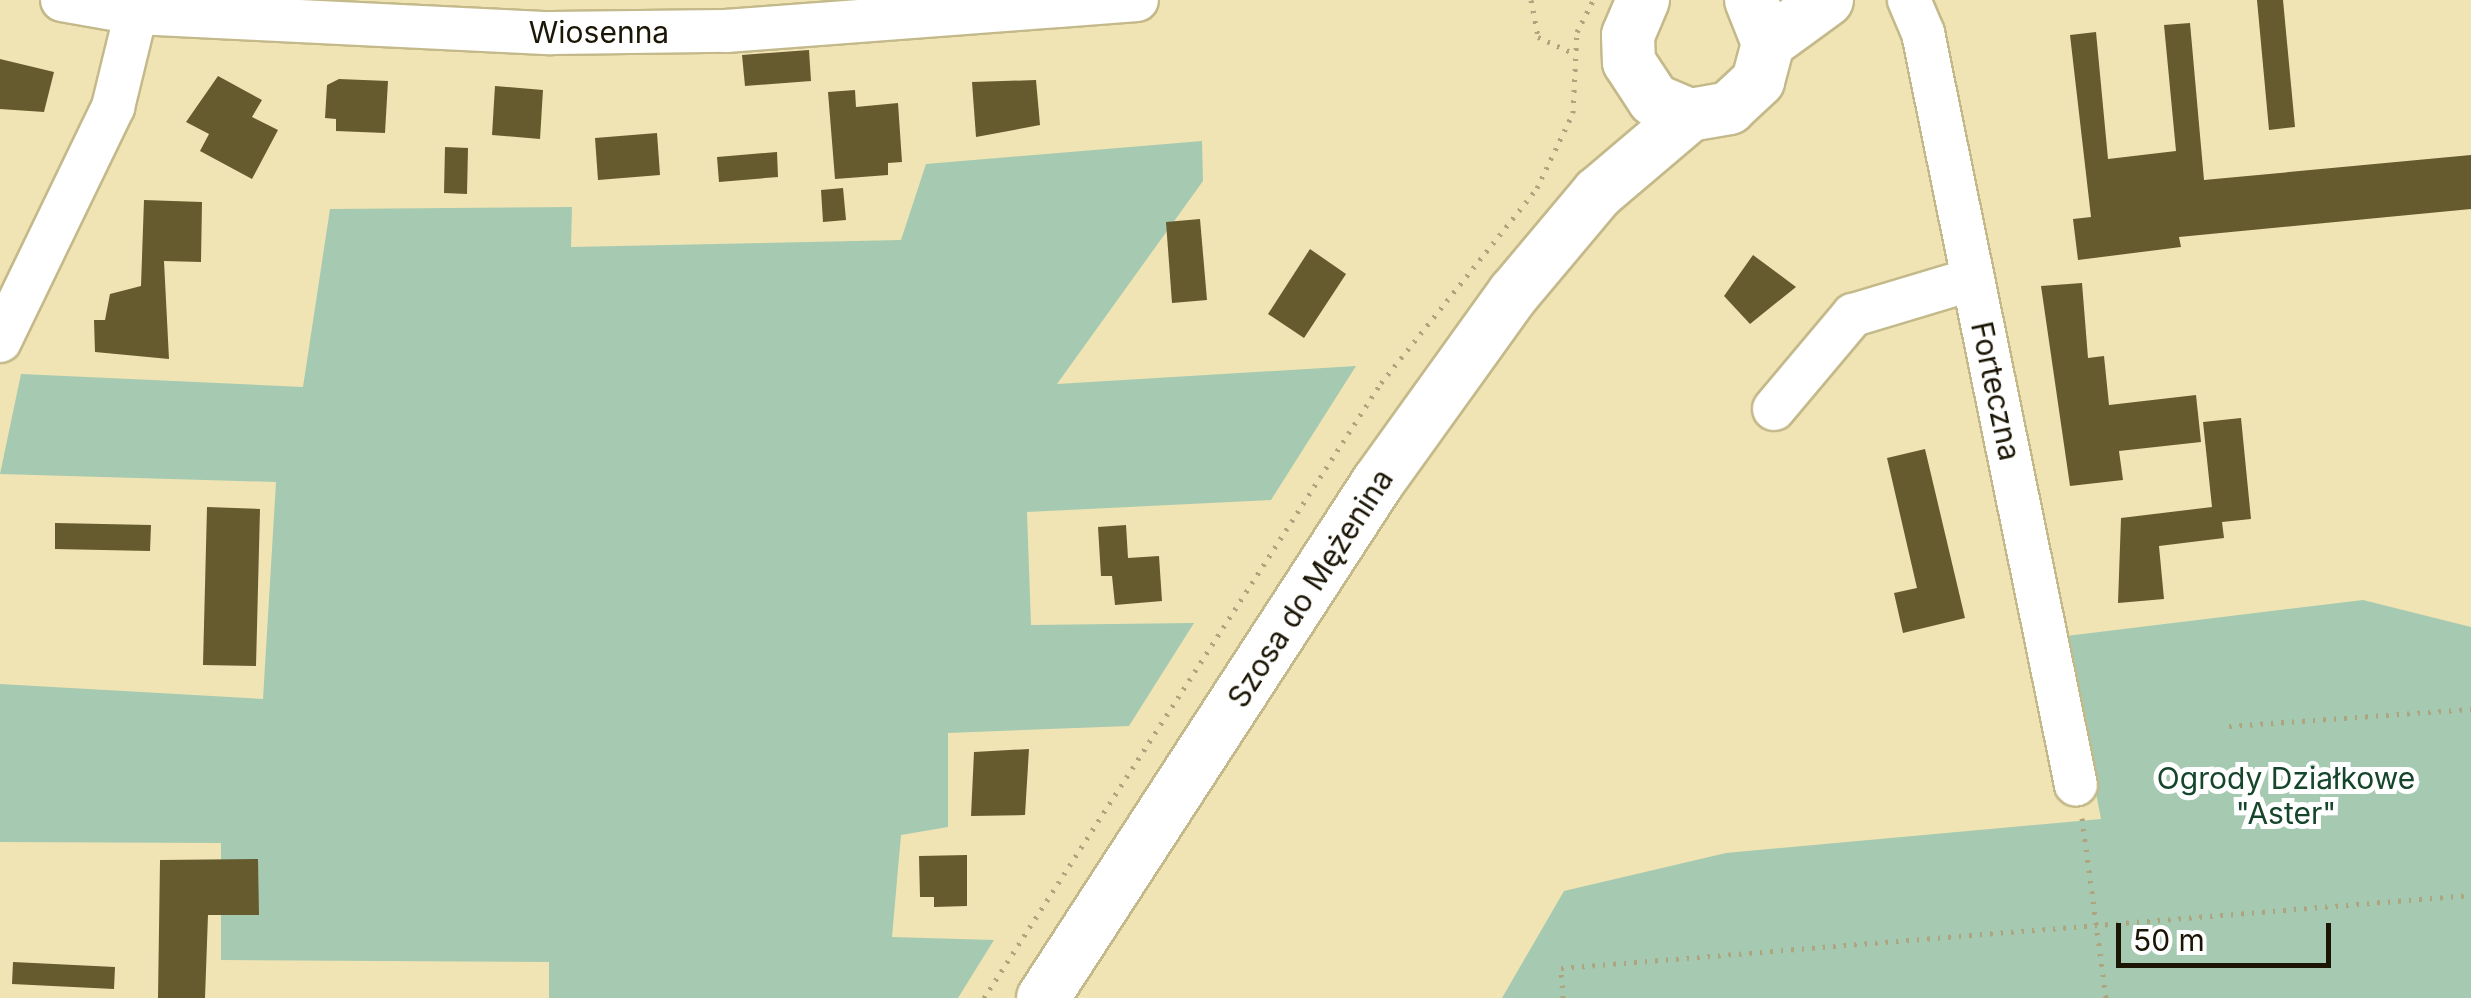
<!DOCTYPE html>
<meta charset="utf-8">
<style>
body{margin:0}
#map{position:relative;width:2471px;height:998px;overflow:hidden;background:#f0e4b4;font-family:Inter,sans-serif}
div>[style]{position:absolute}
.green>*{inset:0;background:#a5cab1}
.building>*{inset:0;background:#665b2f}
.path>*{height:5px;margin-top:-2.5px;transform-origin:0;background:repeating-linear-gradient(90deg,#aea47d 0 2.5px,transparent 0 10.5px)}
.roads{filter:drop-shadow(2px 0 #c4b98a) drop-shadow(-2px 0 #c4b98a) drop-shadow(0 2px #c4b98a) drop-shadow(0 -2px #c4b98a)}
.minor>*{height:42px;margin:-21px;padding:0 21px;transform-origin:21px;border-radius:21px;background:#fff}
.major>*{height:52px;margin:-26px;padding:0 26px;transform-origin:26px;border-radius:26px;background:#fff}
span{translate:-50% -50%;white-space:nowrap;text-align:center;line-height:1.15;-webkit-text-stroke:10px #fff;paint-order:stroke}
.street-label{font-size:30px;color:#1a1504}
.park-label{font-size:30px;color:#15452b}
.scale{position:absolute;left:2116px;top:923px;width:215px;height:45px;box-sizing:border-box;border:5px solid #1a1504;border-top:0;padding-left:12px;font-size:30px;line-height:35px;white-space:nowrap;color:#1a1504;-webkit-text-stroke:8px #fff;paint-order:stroke}
</style>
<div id="map">
<div class="green">
<i style="clip-path:polygon(1202px 141px,1203px 181px,1057px 384px,1356px 366px,1271px 500px,1027px 512px,1031px 625px,1194px 623px,1129px 726px,948px 733px,948px 827px,901px 835px,892px 937px,994px 940px,958px 998px,549px 998px,549px 962px,221px 960px,221px 843px,0 842px,0 684px,263px 699px,276px 482px,0 474px,21px 374px,303px 387px,330px 209px,572px 207px,571px 247px,901px 240px,926px 164px)"></i>
<i style="clip-path:polygon(2363px 600px,2471px 627px,2471px 998px,1502px 998px,1564px 891px,1726px 853px,2101px 819px,2066px 636px)"></i>
</div>
<div class="building">
<i style="clip-path:polygon(2257px 0,2283px 0,2295px 127px,2269px 130px)"></i>
<i style="clip-path:polygon(2190px 23px,2204px 180px,2471px 155px,2471px 209px,2179px 237px,2181px 247px,2078px 260px,2073px 219px,2091px 217px,2070px 35px,2096px 32px,2108px 159px,2176px 151px,2164px 25px)"></i>
<i style="clip-path:polygon(809px 50px,811px 81px,745px 86px,742px 55px)"></i>
<i style="clip-path:polygon(0 59px,54px 72px,44px 112px,0 109px)"></i>
<i style="clip-path:polygon(218px 76px,262px 100px,252px 117px,278px 130px,252px 179px,200px 151px,209px 134px,186px 122px)"></i>
<i style="clip-path:polygon(339px 79px,388px 81px,385px 133px,336px 131px,336px 119px,325px 118px,327px 85px)"></i>
<i style="clip-path:polygon(1036px 80px,1040px 125px,976px 137px,972px 82px)"></i>
<i style="clip-path:polygon(495px 86px,543px 90px,540px 139px,492px 135px)"></i>
<i style="clip-path:polygon(855px 90px,856px 107px,898px 103px,902px 162px,888px 163px,888px 175px,835px 179px,828px 92px)"></i>
<i style="clip-path:polygon(657px 133px,660px 175px,598px 180px,595px 138px)"></i>
<i style="clip-path:polygon(445px 147px,468px 148px,467px 194px,444px 193px)"></i>
<i style="clip-path:polygon(777px 152px,778px 177px,719px 182px,717px 157px)"></i>
<i style="clip-path:polygon(843px 188px,846px 220px,823px 222px,821px 190px)"></i>
<i style="clip-path:polygon(144px 200px,202px 202px,201px 262px,164px 261px,169px 359px,95px 352px,94px 320px,105px 320px,110px 294px,141px 286px)"></i>
<i style="clip-path:polygon(1200px 219px,1207px 300px,1172px 303px,1166px 222px)"></i>
<i style="clip-path:polygon(1310px 249px,1346px 274px,1304px 338px,1268px 314px)"></i>
<i style="clip-path:polygon(1753px 255px,1796px 287px,1750px 324px,1724px 296px)"></i>
<i style="clip-path:polygon(2082px 283px,2088px 358px,2104px 356px,2109px 405px,2196px 395px,2201px 442px,2119px 451px,2123px 480px,2070px 486px,2041px 286px)"></i>
<i style="clip-path:polygon(2241px 418px,2251px 519px,2222px 522px,2224px 538px,2159px 546px,2164px 599px,2118px 603px,2121px 518px,2212px 507px,2203px 422px)"></i>
<i style="clip-path:polygon(1925px 449px,1965px 618px,1903px 633px,1894px 593px,1917px 588px,1887px 458px)"></i>
<i style="clip-path:polygon(207px 507px,260px 509px,256px 666px,203px 665px)"></i>
<i style="clip-path:polygon(55px 523px,151px 525px,150px 551px,55px 549px)"></i>
<i style="clip-path:polygon(1126px 525px,1128px 558px,1159px 556px,1162px 601px,1115px 605px,1112px 576px,1101px 576px,1098px 527px)"></i>
<i style="clip-path:polygon(1029px 749px,1025px 815px,971px 816px,974px 752px)"></i>
<i style="clip-path:polygon(967px 855px,967px 906px,934px 907px,934px 897px,920px 897px,919px 856px)"></i>
<i style="clip-path:polygon(258px 859px,259px 915px,208px 915px,205px 998px,158px 998px,160px 860px)"></i>
<i style="clip-path:polygon(13px 962px,115px 967px,114px 989px,12px 984px)"></i>
</div>
<div class="path">
<i style="left:1531px;top:0;width:38px;rotate:79deg"></i>
<i style="left:1538px;top:37px;width:41px;rotate:24.7deg"></i>
<i style="left:2229px;top:726px;width:243px;rotate:-4deg"></i>
<i style="left:2082px;top:818px;width:182px;rotate:82.4deg"></i>
<i style="left:984px;top:998px;width:732px;rotate:-57.16deg"></i>
<i style="left:1381px;top:383px;width:250px;rotate:-51.3deg"></i>
<i style="left:1537px;top:188px;width:83px;rotate:-64.4deg"></i>
<i style="left:1573px;top:113px;width:81px;rotate:-87.2deg"></i>
<i style="left:1577px;top:32px;width:36px;rotate:-63deg"></i>
<i style="left:1563px;top:998px;width:30px;rotate:-94deg"></i>
<i style="left:1561px;top:968px;width:913px;rotate:-4.59deg"></i>
</div>
<div class="roads">
<div class="minor">
<i style="left:62px;top:0;width:75px;rotate:10deg"></i>
<i style="left:136px;top:13px;width:416px;rotate:2.8deg"></i>
<i style="left:552px;top:33px;width:174px;rotate:-0.7deg"></i>
<i style="left:726px;top:31px;width:412px;rotate:-4.3deg"></i>
<i style="left:1909px;top:0;width:36px;rotate:67deg"></i>
<i style="left:1923px;top:33px;width:767px;rotate:78.5deg"></i>
<i style="left:0;top:341px;width:260px;rotate:-64.2deg"></i>
<i style="left:113px;top:107px;width:97px;rotate:-76.3deg"></i>
<i style="left:1774px;top:409px;width:123px;rotate:-50deg"></i>
<i style="left:1853px;top:315px;width:125px;rotate:-16.7deg"></i>
</div>
<div class="major">
<i style="left:1643px;top:0;width:38px;rotate:113deg"></i>
<i style="left:1628px;top:35px;width:27px;rotate:88deg"></i>
<i style="left:1629px;top:62px;width:45px;rotate:56.7deg"></i>
<i style="left:1654px;top:100px;width:39px;rotate:23deg"></i>
<i style="left:1690px;top:115px;width:40px;rotate:-10deg"></i>
<i style="left:1729px;top:108px;width:40px;rotate:-43deg"></i>
<i style="left:1758px;top:81px;width:39px;rotate:-75deg"></i>
<i style="left:1768px;top:43px;width:46px;rotate:-111.6deg"></i>
<i style="left:1768px;top:43px;width:73px;rotate:-36.1deg"></i>
<i style="left:1043px;top:998px;width:615px;rotate:-57.01deg"></i>
<i style="left:1378px;top:482px;width:233px;rotate:-54.3deg"></i>
<i style="left:1514px;top:293px;width:131px;rotate:-50deg"></i>
<i style="left:1598px;top:193px;width:121px;rotate:-40.3deg"></i>
</div>
</div>
<div class="street-label">
<span style="left:599px;top:32px">Wiosenna</span>
<span style="left:1996px;top:391px;rotate:78deg">Forteczna</span>
<span style="left:1310px;top:588px;rotate:-57deg">Szosa do Mężenina</span>
</div>
<div class="park-label">
<span style="left:2286px;top:795px">Ogrody Działkowe<br>"Aster"</span>
</div>
<div class="scale">50 m</div>
</div>
